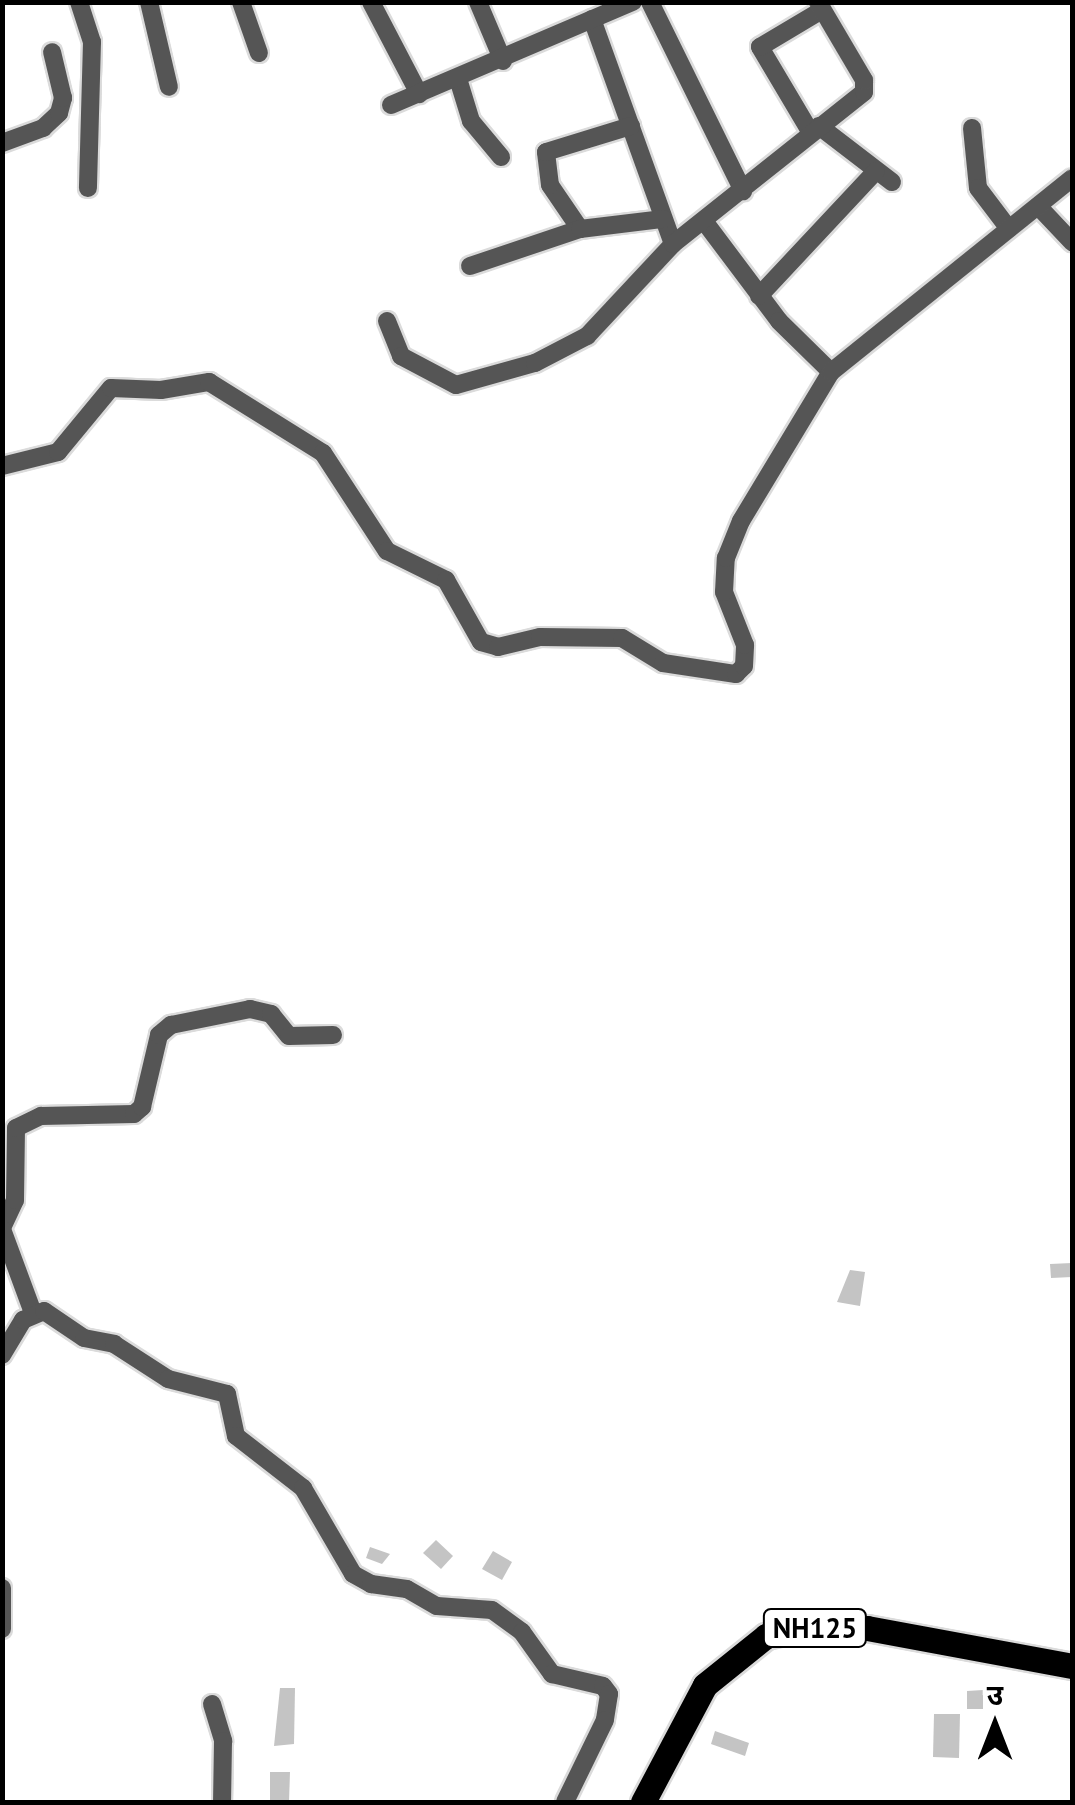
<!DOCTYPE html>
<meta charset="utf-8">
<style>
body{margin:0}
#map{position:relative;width:1075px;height:1805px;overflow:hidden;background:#fff;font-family:"PT Sans","Noto Sans Devanagari",sans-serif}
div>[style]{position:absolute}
.building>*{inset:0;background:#c4c4c4}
.roads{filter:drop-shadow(2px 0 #dbdbdb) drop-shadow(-2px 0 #dbdbdb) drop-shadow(0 2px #dbdbdb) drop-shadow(0 -2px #dbdbdb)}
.minor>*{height:18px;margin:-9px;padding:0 9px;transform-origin:9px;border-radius:9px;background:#555}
.highway>*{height:25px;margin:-12.5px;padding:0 12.5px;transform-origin:12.5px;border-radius:12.5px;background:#000}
span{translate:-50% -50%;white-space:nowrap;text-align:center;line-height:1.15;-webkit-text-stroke:9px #fff;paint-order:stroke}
.shield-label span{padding:2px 8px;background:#fff;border:2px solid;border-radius:8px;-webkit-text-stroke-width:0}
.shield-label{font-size:28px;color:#000;font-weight:700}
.frame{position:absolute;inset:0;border:5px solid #000;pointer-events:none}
.north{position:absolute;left:945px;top:1675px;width:100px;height:100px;-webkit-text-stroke:8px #fff;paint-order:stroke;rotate:0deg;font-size:28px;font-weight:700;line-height:40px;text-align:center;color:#000}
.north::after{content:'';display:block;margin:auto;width:35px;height:45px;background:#000;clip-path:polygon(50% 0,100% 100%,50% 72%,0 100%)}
</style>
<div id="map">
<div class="building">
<i style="clip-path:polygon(1072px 1263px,1072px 1277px,1051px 1278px,1050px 1264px)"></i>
<i style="clip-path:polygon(850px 1270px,865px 1272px,860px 1306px,837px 1302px)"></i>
<i style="clip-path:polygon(436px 1540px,453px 1556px,441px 1569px,423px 1553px)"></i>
<i style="clip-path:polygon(370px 1547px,390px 1554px,382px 1564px,366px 1558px)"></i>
<i style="clip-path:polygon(493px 1551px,512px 1562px,502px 1580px,482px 1569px)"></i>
<i style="clip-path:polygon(280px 1688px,295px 1688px,294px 1744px,274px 1746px)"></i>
<i style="clip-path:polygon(983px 1690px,983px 1709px,967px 1709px,967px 1691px)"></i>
<i style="clip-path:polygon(934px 1714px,960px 1714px,959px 1758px,933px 1757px)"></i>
<i style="clip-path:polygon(715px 1731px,749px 1743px,745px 1756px,711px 1744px)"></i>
<i style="clip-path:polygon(270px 1772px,290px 1772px,289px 1802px,270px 1802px)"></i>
</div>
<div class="roads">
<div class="minor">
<i style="left:79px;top:2px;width:42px;rotate:72deg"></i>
<i style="left:92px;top:42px;width:146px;rotate:91.6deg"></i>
<i style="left:149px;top:2px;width:87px;rotate:76.8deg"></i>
<i style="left:241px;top:2px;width:54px;rotate:70.6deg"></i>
<i style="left:371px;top:2px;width:104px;rotate:62.4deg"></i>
<i style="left:478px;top:2px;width:64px;rotate:67deg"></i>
<i style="left:650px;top:2px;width:211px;rotate:63.8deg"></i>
<i style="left:592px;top:19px;width:239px;rotate:70.2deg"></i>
<i style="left:459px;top:82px;width:41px;rotate:72.9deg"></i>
<i style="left:471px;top:121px;width:47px;rotate:50.2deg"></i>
<i style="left:391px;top:105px;width:263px;rotate:-23.1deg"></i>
<i style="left:819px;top:126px;width:92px;rotate:37.5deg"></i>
<i style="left:972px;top:128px;width:60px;rotate:84.3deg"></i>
<i style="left:978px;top:188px;width:51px;rotate:52.9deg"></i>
<i style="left:811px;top:133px;width:100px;rotate:-120.7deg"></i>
<i style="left:760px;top:47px;width:72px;rotate:-30.8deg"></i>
<i style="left:2px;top:143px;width:44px;rotate:-20.1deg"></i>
<i style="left:43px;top:128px;width:22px;rotate:-43deg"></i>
<i style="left:59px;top:113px;width:16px;rotate:-75deg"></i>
<i style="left:63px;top:98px;width:47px;rotate:-103.4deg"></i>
<i style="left:1038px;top:206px;width:50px;rotate:46.6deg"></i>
<i style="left:704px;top:221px;width:125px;rotate:53.1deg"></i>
<i style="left:779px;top:321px;width:73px;rotate:44.4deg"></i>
<i style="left:580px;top:229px;width:53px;rotate:-124.3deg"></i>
<i style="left:550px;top:185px;width:33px;rotate:-97deg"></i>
<i style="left:546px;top:152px;width:89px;rotate:-17deg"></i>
<i style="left:470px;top:266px;width:116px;rotate:-18.6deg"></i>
<i style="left:580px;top:229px;width:84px;rotate:-6.9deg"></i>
<i style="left:759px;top:296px;width:171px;rotate:-46.9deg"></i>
<i style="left:387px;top:321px;width:38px;rotate:68deg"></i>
<i style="left:401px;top:356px;width:62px;rotate:27.8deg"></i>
<i style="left:456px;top:385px;width:82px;rotate:-15.6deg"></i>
<i style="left:535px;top:363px;width:59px;rotate:-27.4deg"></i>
<i style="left:587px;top:336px;width:126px;rotate:-46.9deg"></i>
<i style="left:673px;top:244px;width:244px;rotate:-38.5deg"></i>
<i style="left:864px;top:92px;width:12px;rotate:-90deg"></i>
<i style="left:864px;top:80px;width:91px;rotate:-120.5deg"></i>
<i style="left:2px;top:466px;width:58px;rotate:-14deg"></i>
<i style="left:58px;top:452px;width:83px;rotate:-50.4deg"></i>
<i style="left:111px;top:388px;width:50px;rotate:2.3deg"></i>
<i style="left:161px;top:390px;width:49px;rotate:-9.5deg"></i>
<i style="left:209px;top:382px;width:134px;rotate:31.9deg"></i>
<i style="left:323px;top:453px;width:117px;rotate:56.9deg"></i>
<i style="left:387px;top:551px;width:66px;rotate:26.2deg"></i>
<i style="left:446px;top:580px;width:71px;rotate:60.6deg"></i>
<i style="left:481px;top:642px;width:18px;rotate:16deg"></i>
<i style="left:498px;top:647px;width:43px;rotate:-13.4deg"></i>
<i style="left:540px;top:637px;width:82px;rotate:0.7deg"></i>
<i style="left:622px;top:638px;width:48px;rotate:31.4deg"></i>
<i style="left:663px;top:663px;width:74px;rotate:8.6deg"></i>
<i style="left:736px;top:674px;width:11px;rotate:-45deg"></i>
<i style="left:744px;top:666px;width:21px;rotate:-87deg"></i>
<i style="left:745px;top:645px;width:57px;rotate:-111.6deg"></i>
<i style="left:724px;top:592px;width:34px;rotate:-87deg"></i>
<i style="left:726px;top:558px;width:40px;rotate:-68deg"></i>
<i style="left:741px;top:521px;width:174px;rotate:-58.9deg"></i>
<i style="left:831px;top:372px;width:309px;rotate:-38.8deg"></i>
<i style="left:2px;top:1228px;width:31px;rotate:-65deg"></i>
<i style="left:15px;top:1200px;width:72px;rotate:-89.2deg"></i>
<i style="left:16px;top:1128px;width:28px;rotate:-26deg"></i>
<i style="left:41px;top:1116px;width:93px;rotate:-1.2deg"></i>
<i style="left:134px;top:1114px;width:11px;rotate:-41deg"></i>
<i style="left:142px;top:1107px;width:74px;rotate:-76.7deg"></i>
<i style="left:159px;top:1035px;width:16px;rotate:-40deg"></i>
<i style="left:171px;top:1025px;width:81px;rotate:-11.4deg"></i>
<i style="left:250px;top:1009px;width:22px;rotate:13deg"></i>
<i style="left:271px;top:1014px;width:28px;rotate:51deg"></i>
<i style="left:289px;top:1036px;width:44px;rotate:-1.3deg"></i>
<i style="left:2px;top:1229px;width:90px;rotate:69.7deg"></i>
<i style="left:2px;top:1355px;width:41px;rotate:-59deg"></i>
<i style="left:23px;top:1320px;width:23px;rotate:-23deg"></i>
<i style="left:44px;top:1311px;width:48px;rotate:34deg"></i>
<i style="left:84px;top:1338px;width:31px;rotate:11deg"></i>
<i style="left:114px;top:1344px;width:64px;rotate:32.9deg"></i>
<i style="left:168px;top:1379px;width:61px;rotate:14.3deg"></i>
<i style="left:227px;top:1394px;width:43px;rotate:77.9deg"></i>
<i style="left:236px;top:1436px;width:85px;rotate:37.8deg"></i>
<i style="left:303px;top:1488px;width:99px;rotate:59.8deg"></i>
<i style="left:353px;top:1574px;width:21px;rotate:29deg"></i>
<i style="left:371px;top:1584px;width:36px;rotate:8deg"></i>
<i style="left:407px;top:1589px;width:34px;rotate:30deg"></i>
<i style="left:437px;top:1606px;width:55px;rotate:4.2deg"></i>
<i style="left:492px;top:1610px;width:37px;rotate:36deg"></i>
<i style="left:522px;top:1632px;width:52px;rotate:54.5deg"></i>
<i style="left:552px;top:1674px;width:52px;rotate:13.2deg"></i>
<i style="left:603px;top:1686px;width:10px;rotate:53deg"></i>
<i style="left:609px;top:1694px;width:26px;rotate:99deg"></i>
<i style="left:605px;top:1720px;width:91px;rotate:116deg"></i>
<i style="left:2px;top:1588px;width:41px;rotate:90deg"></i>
<i style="left:212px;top:1704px;width:39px;rotate:73deg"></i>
<i style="left:223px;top:1741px;width:61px;rotate:90.9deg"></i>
</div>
<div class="highway">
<i style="left:643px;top:1802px;width:132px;rotate:-62.1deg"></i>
<i style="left:705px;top:1685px;width:78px;rotate:-38.8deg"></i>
<i style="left:766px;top:1636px;width:36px;rotate:-13deg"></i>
<i style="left:801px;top:1628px;width:66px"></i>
<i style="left:867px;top:1628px;width:208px;rotate:10.5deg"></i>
</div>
</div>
<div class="shield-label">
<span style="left:815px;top:1628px">NH125</span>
</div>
<div class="frame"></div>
<div class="north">उ</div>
</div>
